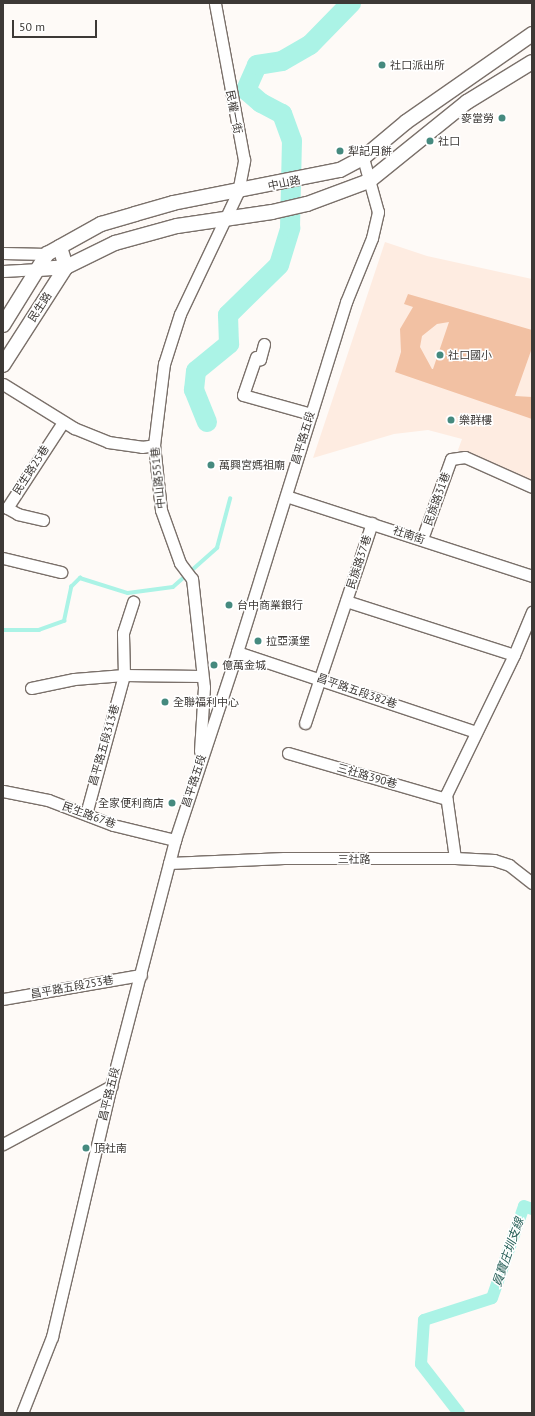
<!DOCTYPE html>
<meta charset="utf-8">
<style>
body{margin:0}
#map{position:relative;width:535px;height:1416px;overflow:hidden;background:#fefaf7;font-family:"PT Sans","Noto Sans TC",sans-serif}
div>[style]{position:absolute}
.built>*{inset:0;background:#feece1}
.green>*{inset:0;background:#f2c1a3}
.stream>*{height:3.5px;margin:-1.75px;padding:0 1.75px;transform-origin:1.75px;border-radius:1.75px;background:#abf3e6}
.canal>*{height:12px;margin:-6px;padding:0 6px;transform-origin:6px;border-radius:6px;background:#abf3e6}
.river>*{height:20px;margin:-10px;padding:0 10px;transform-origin:10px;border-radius:10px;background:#abf3e6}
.roads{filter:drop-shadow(1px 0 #7a706a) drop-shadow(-1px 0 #7a706a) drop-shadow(0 1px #7a706a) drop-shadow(0 -1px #7a706a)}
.minor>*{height:11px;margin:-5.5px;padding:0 5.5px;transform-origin:5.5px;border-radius:5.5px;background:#fff}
.major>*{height:14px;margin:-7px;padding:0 7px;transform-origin:7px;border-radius:7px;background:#fff}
.dots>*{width:11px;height:11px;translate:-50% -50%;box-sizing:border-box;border:2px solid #fff;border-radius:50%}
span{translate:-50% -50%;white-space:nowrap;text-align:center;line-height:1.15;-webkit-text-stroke:3px #fff;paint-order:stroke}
.poi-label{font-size:11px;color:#3d3936}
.left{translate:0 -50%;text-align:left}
.right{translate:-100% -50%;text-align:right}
.street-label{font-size:11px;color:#3d3936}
.water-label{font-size:12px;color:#286159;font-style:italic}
.frame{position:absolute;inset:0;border:4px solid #3d3936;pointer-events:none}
.scale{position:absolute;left:12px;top:20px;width:85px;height:18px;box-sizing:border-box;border:2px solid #3d3936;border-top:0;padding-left:5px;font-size:12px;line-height:14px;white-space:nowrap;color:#3d3936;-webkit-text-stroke:3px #fff;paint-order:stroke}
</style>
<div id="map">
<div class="built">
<i style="clip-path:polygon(385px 242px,427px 256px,532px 279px,532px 481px,458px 450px,462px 439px,428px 430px,394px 434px,313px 458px)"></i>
</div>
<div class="green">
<i style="clip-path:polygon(evenodd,408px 294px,532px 330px,532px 348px,515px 396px,532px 397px,532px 419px,395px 372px,401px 352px,400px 329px,413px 307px,404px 304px,408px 294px,449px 322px,433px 369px,432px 369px,420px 347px,422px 336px,437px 324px,449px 322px)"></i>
</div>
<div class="stream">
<i style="left:3px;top:630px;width:36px"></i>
<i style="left:39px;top:630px;width:27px;rotate:-20deg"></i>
<i style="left:64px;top:621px;width:35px;rotate:-78deg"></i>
<i style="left:71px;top:587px;width:13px;rotate:-45deg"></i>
<i style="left:80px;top:578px;width:50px;rotate:17.4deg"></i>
<i style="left:128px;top:593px;width:45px;rotate:-7.6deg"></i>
<i style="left:173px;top:587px;width:59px;rotate:-41.6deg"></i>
<i style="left:217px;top:548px;width:51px;rotate:-75.1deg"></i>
</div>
<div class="canal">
<i style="left:459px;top:1413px;width:62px;rotate:-127.8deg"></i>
<i style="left:421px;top:1364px;width:44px;rotate:-86.1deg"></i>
<i style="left:424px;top:1320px;width:71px;rotate:-17.9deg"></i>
<i style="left:492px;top:1298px;width:97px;rotate:-70.8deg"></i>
<i style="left:524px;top:1206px;width:9px;rotate:21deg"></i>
</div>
<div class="river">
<i style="left:207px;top:422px;width:35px;rotate:-112deg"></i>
<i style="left:194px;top:390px;width:19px;rotate:-84deg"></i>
<i style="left:196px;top:371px;width:43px;rotate:-39.3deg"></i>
<i style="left:229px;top:344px;width:29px;rotate:-92deg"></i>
<i style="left:228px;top:315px;width:71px;rotate:-44.4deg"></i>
<i style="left:279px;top:265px;width:39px;rotate:-73deg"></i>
<i style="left:290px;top:228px;width:87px;rotate:-88.7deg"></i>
<i style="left:292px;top:141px;width:29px;rotate:-110deg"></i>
<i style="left:282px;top:114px;width:24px;rotate:-152deg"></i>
<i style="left:261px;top:103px;width:20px;rotate:-139deg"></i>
<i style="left:246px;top:90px;width:27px;rotate:-66deg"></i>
<i style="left:257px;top:65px;width:25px;rotate:-9deg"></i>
<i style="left:282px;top:61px;width:32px;rotate:-30deg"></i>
<i style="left:310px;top:45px;width:59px;rotate:-45.7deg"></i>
</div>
<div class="roads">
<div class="minor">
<i style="left:3px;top:253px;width:44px;rotate:1.3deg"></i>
<i style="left:3px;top:271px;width:36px;rotate:-3deg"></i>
<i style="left:264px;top:344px;width:16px;rotate:105deg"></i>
<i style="left:260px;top:359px;width:4px;rotate:-153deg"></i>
<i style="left:256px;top:357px;width:40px;rotate:108.9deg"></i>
<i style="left:243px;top:395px;width:71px;rotate:15.6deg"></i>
<i style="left:3px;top:384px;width:84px;rotate:31.8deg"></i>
<i style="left:74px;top:428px;width:37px;rotate:22deg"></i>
<i style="left:108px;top:442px;width:34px;rotate:8deg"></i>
<i style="left:142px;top:447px;width:12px;rotate:-9deg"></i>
<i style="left:286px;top:496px;width:259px;rotate:18deg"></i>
<i style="left:43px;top:520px;width:26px;rotate:-167deg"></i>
<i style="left:18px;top:514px;width:13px;rotate:-151deg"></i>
<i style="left:7px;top:508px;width:103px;rotate:-56.9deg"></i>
<i style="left:422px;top:539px;width:85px;rotate:-70.1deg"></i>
<i style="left:451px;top:459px;width:14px;rotate:-8deg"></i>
<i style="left:465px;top:457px;width:73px;rotate:24.1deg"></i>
<i style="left:3px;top:558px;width:60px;rotate:13.6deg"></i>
<i style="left:346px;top:601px;width:176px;rotate:17.8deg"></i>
<i style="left:237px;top:652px;width:252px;rotate:18.5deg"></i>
<i style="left:31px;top:688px;width:44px;rotate:-11.8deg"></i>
<i style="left:74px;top:679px;width:50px;rotate:-4.6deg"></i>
<i style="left:124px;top:675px;width:77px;rotate:0.7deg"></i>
<i style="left:305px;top:723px;width:211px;rotate:-71.5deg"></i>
<i style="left:200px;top:751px;width:64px;rotate:-86.4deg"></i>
<i style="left:204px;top:687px;width:109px;rotate:-96.3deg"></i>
<i style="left:192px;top:579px;width:20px;rotate:-127deg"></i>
<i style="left:180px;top:563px;width:56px;rotate:-109.7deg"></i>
<i style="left:161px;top:510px;width:65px;rotate:-96.1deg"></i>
<i style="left:154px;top:445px;width:82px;rotate:-83deg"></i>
<i style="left:164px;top:364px;width:52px;rotate:-72.3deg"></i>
<i style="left:180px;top:314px;width:135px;rotate:-64.6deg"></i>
<i style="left:238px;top:192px;width:33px;rotate:-79deg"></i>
<i style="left:244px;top:160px;width:160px;rotate:-100.5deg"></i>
<i style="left:288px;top:753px;width:165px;rotate:16.2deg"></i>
<i style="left:3px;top:791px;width:46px;rotate:11.3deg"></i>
<i style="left:48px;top:800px;width:70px;rotate:21deg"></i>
<i style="left:113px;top:825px;width:64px;rotate:13.6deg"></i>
<i style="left:86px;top:814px;width:144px;rotate:-74.7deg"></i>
<i style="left:124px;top:675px;width:42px;rotate:-91.4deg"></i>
<i style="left:123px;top:633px;width:33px;rotate:-72deg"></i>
<i style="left:455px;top:858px;width:64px;rotate:-98.1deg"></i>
<i style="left:446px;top:795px;width:156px;rotate:-64.1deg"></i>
<i style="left:514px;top:655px;width:47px;rotate:-67.3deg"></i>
<i style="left:169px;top:863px;width:115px;rotate:-2.5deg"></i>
<i style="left:284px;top:858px;width:171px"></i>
<i style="left:455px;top:858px;width:39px;rotate:3deg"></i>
<i style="left:494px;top:860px;width:16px;rotate:18deg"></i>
<i style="left:509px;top:865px;width:29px;rotate:38deg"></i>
<i style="left:3px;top:999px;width:140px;rotate:-9.9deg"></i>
<i style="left:3px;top:1144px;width:123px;rotate:-28.2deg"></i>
<i style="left:22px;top:1413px;width:82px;rotate:-68.5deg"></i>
<i style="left:52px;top:1337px;width:258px;rotate:-76.8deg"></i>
<i style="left:111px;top:1086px;width:254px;rotate:-75.4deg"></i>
<i style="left:175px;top:840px;width:198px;rotate:-71.7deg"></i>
<i style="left:237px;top:652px;width:367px;rotate:-72.7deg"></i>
<i style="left:346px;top:302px;width:69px;rotate:-67.9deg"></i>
<i style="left:372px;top:238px;width:27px;rotate:-77deg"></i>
<i style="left:378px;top:212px;width:56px;rotate:-105.5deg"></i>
</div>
<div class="major">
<i style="left:39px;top:269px;width:27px;rotate:-4deg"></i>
<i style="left:66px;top:267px;width:55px;rotate:-26.1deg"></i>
<i style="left:115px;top:243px;width:64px;rotate:-15.3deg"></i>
<i style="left:177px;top:226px;width:96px;rotate:-8.4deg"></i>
<i style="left:272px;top:212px;width:36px;rotate:-13deg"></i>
<i style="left:307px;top:204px;width:66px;rotate:-20.4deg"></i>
<i style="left:369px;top:181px;width:126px;rotate:-38.9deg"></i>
<i style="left:467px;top:102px;width:76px;rotate:-31.6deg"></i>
<i style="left:3px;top:325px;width:84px;rotate:-58.2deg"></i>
<i style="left:47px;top:254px;width:62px;rotate:-29.1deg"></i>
<i style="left:101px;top:224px;width:35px;rotate:-16deg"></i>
<i style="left:135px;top:214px;width:40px;rotate:-16deg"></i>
<i style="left:173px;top:203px;width:170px;rotate:-11.2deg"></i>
<i style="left:340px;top:170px;width:26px;rotate:-28deg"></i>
<i style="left:363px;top:158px;width:56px;rotate:-39.9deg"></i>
<i style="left:406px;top:122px;width:154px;rotate:-34.9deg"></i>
<i style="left:3px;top:365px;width:117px;rotate:-57.3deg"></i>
<i style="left:66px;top:267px;width:21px;rotate:-107deg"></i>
</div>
</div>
<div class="dots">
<i style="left:382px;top:65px;background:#458a7f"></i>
<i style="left:502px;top:118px;background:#458a7f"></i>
<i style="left:430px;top:141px;background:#458a7f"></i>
<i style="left:340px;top:151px;background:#458a7f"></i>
<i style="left:440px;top:355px;background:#458a7f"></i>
<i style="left:451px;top:420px;background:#458a7f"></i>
<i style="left:211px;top:465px;background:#458a7f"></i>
<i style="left:229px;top:605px;background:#458a7f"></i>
<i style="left:258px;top:641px;background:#458a7f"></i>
<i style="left:214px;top:665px;background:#458a7f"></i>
<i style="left:165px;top:702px;background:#458a7f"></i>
<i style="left:172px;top:803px;background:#458a7f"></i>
<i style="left:86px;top:1148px;background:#458a7f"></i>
</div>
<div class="poi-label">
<span class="left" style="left:390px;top:65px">社口派出所</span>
<span class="right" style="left:494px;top:118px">麥當勞</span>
<span class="left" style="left:438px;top:141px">社口</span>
<span class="left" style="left:348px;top:151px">犁記月餅</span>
<span class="left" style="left:448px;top:355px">社口國小</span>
<span class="left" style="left:459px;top:420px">樂群樓</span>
<span class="left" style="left:219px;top:465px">萬興宮媽祖廟</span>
<span class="left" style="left:237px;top:605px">台中商業銀行</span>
<span class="left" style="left:266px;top:641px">拉亞漢堡</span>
<span class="left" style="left:222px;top:665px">億萬金城</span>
<span class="left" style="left:173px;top:702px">全聯福利中心</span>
<span class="right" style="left:164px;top:803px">全家便利商店</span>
<span class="left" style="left:94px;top:1148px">頂社南</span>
</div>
<div class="street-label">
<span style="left:234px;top:112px;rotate:79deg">民權一街</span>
<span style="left:284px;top:183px;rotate:-12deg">中山路</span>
<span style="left:40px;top:307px;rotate:-57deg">民生路</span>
<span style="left:303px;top:438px;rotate:-73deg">昌平路五段</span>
<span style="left:31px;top:470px;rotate:-57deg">民生路25巷</span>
<span style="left:158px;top:478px;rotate:-96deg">中山路551巷</span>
<span style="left:437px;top:499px;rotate:-70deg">民族路31巷</span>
<span style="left:409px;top:535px;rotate:18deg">社南街</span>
<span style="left:359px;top:562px;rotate:-72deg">民族路37巷</span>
<span style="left:357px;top:691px;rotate:19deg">昌平路五段382巷</span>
<span style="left:104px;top:745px;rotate:-74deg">昌平路五段313巷</span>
<span style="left:367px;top:776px;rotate:16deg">三社路390巷</span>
<span style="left:194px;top:781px;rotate:-72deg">昌平路五段</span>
<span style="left:89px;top:815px;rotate:20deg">民生路67巷</span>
<span style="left:354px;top:859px">三社路</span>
<span style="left:72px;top:987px;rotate:-10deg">昌平路五段253巷</span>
<span style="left:109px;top:1094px;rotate:-76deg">昌平路五段</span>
</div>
<div class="water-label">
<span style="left:508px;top:1252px;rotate:-71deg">員寶庄圳支線</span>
</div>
<div class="frame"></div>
<div class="scale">50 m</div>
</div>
